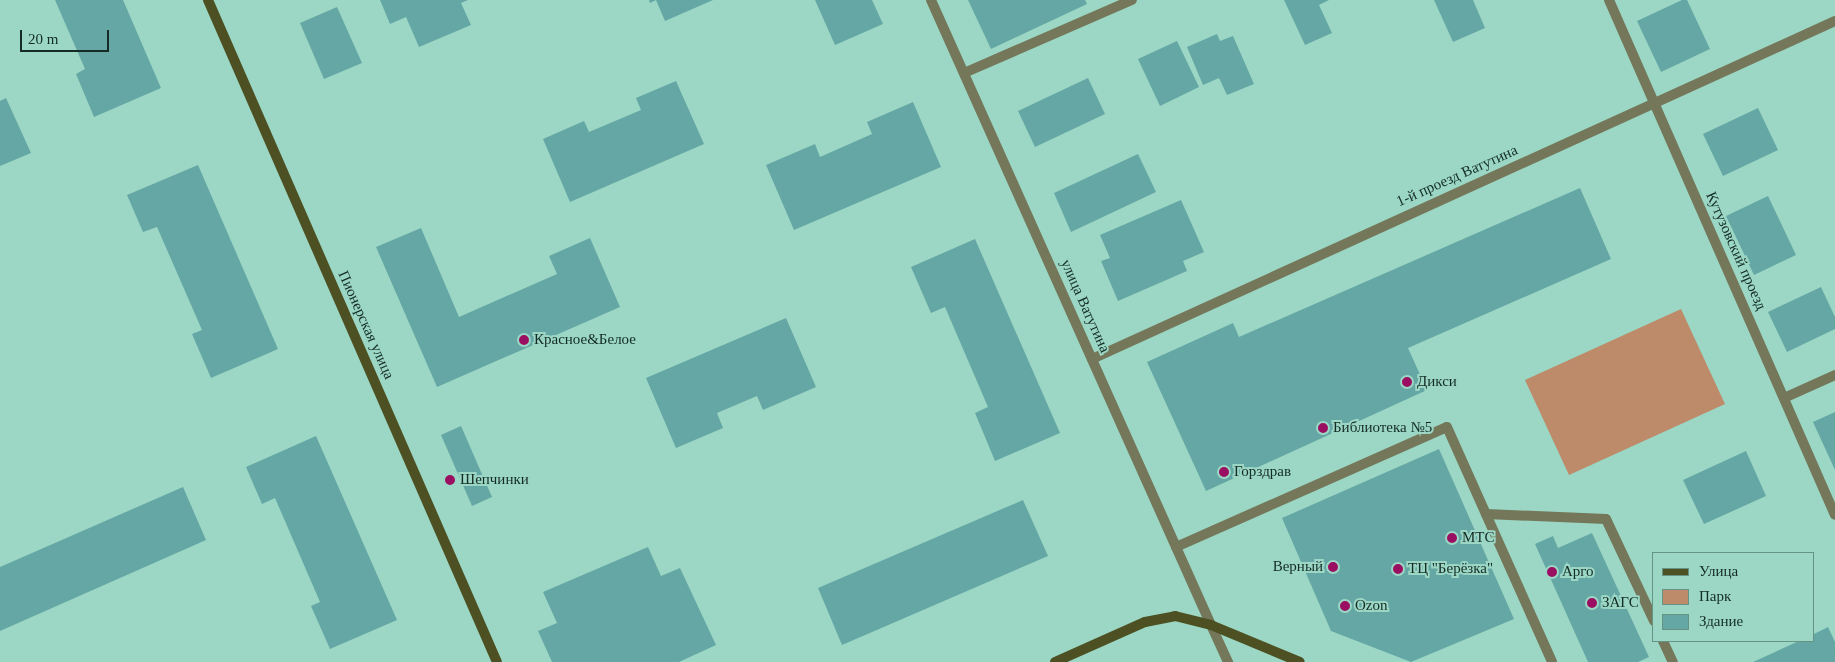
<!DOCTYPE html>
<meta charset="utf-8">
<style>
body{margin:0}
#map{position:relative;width:1835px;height:662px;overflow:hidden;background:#9bd7c4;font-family:"Times New Roman",serif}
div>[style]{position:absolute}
.green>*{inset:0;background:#bd8a6a}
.building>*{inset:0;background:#65a7a4}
.lane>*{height:10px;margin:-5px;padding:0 5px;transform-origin:5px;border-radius:5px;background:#747759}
.street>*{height:10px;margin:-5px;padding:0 5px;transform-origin:5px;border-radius:5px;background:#747759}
.secondary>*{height:10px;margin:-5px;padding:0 5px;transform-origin:5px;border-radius:5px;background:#4d5022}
.dots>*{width:14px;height:14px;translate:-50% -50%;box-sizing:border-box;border:2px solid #9bd7c4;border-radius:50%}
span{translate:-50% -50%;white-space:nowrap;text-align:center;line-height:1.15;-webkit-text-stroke:4px #9bd7c4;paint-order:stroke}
.street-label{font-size:15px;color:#142c25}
.poi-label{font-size:15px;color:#142c25}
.left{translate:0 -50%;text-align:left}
.right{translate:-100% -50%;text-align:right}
.legend{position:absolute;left:1652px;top:552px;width:162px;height:90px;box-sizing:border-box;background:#9bd7c4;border:1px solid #659384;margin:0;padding:6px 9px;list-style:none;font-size:15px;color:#142c25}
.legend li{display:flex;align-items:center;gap:10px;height:25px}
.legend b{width:25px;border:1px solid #659384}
.scale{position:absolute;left:20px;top:30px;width:89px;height:22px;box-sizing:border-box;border:2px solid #142c25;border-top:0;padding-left:6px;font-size:15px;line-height:18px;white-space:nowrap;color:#142c25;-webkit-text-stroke:4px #9bd7c4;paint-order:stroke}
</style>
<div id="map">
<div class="green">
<i style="clip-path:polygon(1681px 309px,1725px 404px,1569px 475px,1525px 380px)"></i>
</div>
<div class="building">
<i style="clip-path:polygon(55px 0,123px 0,161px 88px,94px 117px,76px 74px,85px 69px)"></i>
<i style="clip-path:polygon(380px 0,468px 0,461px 3px,471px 25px,419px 47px,406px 17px,390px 24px)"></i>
<i style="clip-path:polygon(649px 0,713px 0,665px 21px,656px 0,650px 3px)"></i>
<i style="clip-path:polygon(815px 0,872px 0,883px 24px,835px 45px)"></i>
<i style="clip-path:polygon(968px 0,1085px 0,1087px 4px,991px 49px)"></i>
<i style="clip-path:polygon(1284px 0,1329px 0,1319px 5px,1332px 33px,1305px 45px)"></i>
<i style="clip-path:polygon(1434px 0,1473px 0,1485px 28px,1453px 42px)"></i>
<i style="clip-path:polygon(1682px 0,1687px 0,1710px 49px,1661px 72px,1637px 21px)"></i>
<i style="clip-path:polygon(337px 7px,362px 63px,324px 79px,300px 23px)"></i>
<i style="clip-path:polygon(1217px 34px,1220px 41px,1233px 36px,1254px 84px,1227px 95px,1219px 78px,1203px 85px,1187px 47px)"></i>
<i style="clip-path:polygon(1177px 41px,1199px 87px,1160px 106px,1138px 59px)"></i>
<i style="clip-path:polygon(1088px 78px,1105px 114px,1035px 147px,1018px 111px)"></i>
<i style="clip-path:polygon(676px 81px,704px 144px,570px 202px,543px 139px,584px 121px,589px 132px,641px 110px,636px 98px)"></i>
<i style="clip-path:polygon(6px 98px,31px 153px,0 166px,0 101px)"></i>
<i style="clip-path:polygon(913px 102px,941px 167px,794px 230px,766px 165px,815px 144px,820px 157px,872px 134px,867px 122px)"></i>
<i style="clip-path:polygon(1758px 108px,1778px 150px,1723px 176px,1703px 134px)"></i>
<i style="clip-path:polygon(1138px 154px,1156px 192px,1071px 232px,1054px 193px)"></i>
<i style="clip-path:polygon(198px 165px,278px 349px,211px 378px,192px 334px,202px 330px,157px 227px,143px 232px,127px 195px)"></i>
<i style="clip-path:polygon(1580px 188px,1611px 259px,1408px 348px,1427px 390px,1206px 491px,1147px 362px,1233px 323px,1239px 337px)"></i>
<i style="clip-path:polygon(1768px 196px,1796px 255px,1754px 275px,1726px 216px)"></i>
<i style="clip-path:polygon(1181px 200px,1204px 252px,1183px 261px,1187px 271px,1118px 301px,1101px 261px,1110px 258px,1100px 235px)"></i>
<i style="clip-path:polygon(421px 228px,459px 317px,557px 274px,549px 256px,590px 238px,620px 307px,437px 387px,376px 247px)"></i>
<i style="clip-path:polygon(975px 239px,1060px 433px,995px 461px,975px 413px,988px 407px,945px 307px,931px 313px,911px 267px)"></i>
<i style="clip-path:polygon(1821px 287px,1835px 317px,1835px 329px,1787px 352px,1768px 312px)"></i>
<i style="clip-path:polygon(786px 318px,816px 387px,763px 410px,757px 396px,717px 413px,723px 428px,676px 448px,646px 378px)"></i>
<i style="clip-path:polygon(1835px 412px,1835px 470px,1813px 422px)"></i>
<i style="clip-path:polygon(461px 426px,492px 497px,472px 506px,441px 435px)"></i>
<i style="clip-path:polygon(316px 436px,397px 620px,330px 649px,311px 606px,320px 602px,275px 498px,262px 504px,246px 467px)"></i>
<i style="clip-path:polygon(1439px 449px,1514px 619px,1411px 662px,1331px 631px,1282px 518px)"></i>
<i style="clip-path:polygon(1746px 451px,1766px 496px,1704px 524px,1683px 480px)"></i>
<i style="clip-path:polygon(183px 487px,206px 540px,0 631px,0 567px)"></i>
<i style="clip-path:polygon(1023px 500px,1048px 556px,842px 645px,818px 588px)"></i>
<i style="clip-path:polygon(1592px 533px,1649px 657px,1638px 662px,1588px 662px,1535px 544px,1553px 536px,1558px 548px)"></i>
<i style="clip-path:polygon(648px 547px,661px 576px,680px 568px,716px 645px,679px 662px,552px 662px,538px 631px,557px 623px,543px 592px)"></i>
<i style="clip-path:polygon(1828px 627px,1835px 642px,1835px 662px,1753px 662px,1799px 641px,1814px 641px,1814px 634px)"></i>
</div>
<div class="lane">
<i style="left:1486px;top:514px;width:120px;rotate:2.4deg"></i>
<i style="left:1606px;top:519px;width:113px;rotate:64.8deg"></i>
<i style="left:1176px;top:547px;width:296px;rotate:-23.9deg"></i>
<i style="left:1447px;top:427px;width:257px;rotate:65.9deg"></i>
<i style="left:1211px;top:625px;width:41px;rotate:65.3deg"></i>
<i style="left:1663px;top:641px;width:23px;rotate:65deg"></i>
</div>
<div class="street">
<i style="left:931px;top:0;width:685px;rotate:65.87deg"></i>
<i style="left:1609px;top:0;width:562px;rotate:66.31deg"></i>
<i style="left:964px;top:73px;width:183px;rotate:-23.5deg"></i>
<i style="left:1092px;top:359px;width:816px;rotate:-24.46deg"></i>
<i style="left:1784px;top:398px;width:56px;rotate:-24.3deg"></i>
</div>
<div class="secondary">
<i style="left:208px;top:0;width:722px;rotate:66.42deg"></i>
<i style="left:1055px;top:662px;width:98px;rotate:-24deg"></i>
<i style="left:1145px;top:622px;width:31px;rotate:-11deg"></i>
<i style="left:1175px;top:616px;width:37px;rotate:14deg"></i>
<i style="left:1211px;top:625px;width:96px;rotate:22.6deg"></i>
</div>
<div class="dots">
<i style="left:524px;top:340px;background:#9a0f61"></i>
<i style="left:1407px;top:382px;background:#9a0f61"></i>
<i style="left:1323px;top:428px;background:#9a0f61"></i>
<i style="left:1224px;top:472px;background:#9a0f61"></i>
<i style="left:450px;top:480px;background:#9a0f61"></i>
<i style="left:1452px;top:538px;background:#9a0f61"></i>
<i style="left:1333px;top:567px;background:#9a0f61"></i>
<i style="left:1398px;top:569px;background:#9a0f61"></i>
<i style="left:1552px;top:572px;background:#9a0f61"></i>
<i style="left:1592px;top:603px;background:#9a0f61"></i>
<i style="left:1345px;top:606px;background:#9a0f61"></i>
</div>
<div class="street-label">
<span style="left:1457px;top:176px;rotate:-24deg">1-й проезд Ватутина</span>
<span style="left:1736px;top:251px;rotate:66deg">Кутузовский проезд</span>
<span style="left:1085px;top:306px;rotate:66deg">улица Ватутина</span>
<span style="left:366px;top:325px;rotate:66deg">Пионерская улица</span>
</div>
<div class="poi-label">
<span class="left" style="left:534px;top:340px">Красное&amp;Белое</span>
<span class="left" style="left:1417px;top:382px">Дикси</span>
<span class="left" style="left:1333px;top:428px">Библиотека №5</span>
<span class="left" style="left:1234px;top:472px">Горздрав</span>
<span class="left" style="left:460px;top:480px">Шепчинки</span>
<span class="left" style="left:1462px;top:538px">МТС</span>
<span class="right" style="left:1323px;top:567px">Верный</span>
<span class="left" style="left:1408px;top:569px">ТЦ "Берёзка"</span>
<span class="left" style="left:1562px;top:572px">Арго</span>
<span class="left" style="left:1602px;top:603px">ЗАГС</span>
<span class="left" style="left:1355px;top:606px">Ozon</span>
</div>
<ul class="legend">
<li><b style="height:6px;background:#4d5022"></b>Улица</li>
<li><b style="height:14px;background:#bd8a6a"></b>Парк</li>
<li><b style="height:14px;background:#65a7a4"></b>Здание</li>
</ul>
<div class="scale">20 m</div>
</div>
